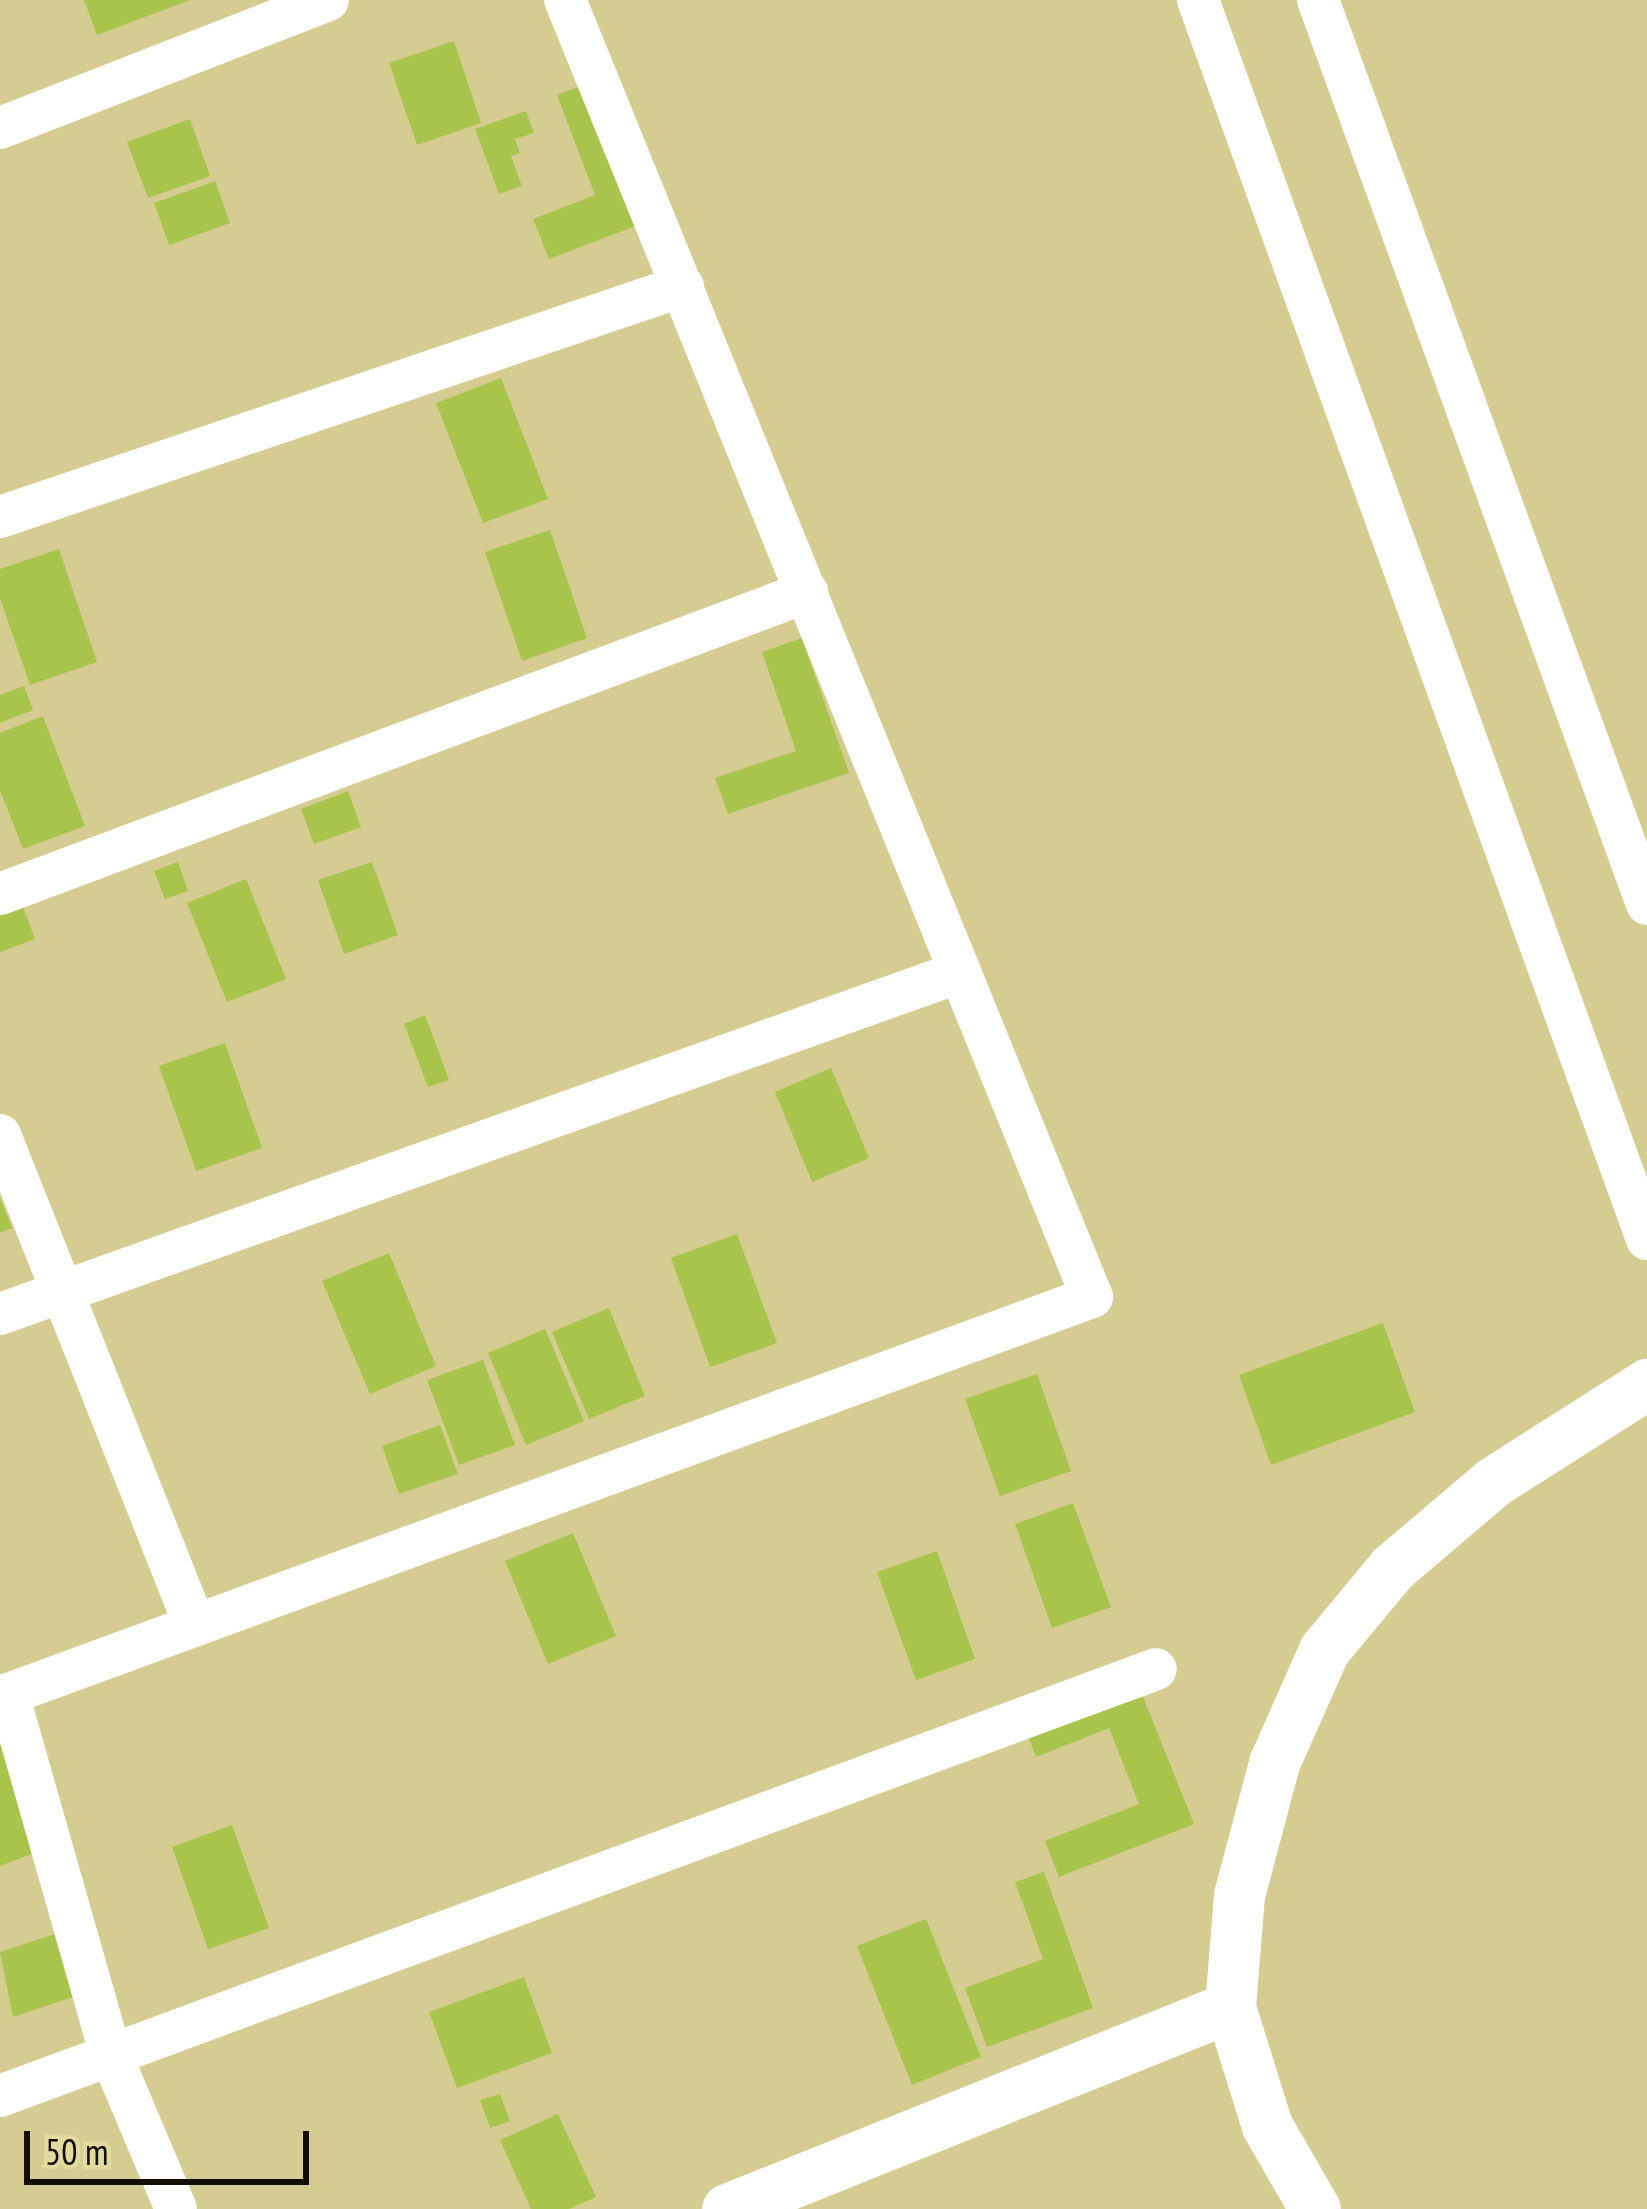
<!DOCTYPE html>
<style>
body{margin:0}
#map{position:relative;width:1647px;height:2209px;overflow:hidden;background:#d5cc91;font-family:"PT Sans Narrow",sans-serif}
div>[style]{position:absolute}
.building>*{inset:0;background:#a9c44c}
.minor>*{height:42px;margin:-21px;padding:0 21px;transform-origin:21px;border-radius:21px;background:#fff}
.tertiary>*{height:51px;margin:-25.5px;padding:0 25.5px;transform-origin:25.5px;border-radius:25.5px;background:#fff}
span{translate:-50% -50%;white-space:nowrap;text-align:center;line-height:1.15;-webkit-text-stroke:12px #e2d99e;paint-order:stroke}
.scale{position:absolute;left:24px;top:2131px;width:285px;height:54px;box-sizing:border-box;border:6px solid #120e00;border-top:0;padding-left:15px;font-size:36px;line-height:42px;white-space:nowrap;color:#120e00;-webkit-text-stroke:9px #e2d99e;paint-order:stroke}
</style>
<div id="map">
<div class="building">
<i style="clip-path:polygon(84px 0,190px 0,97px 35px)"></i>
<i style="clip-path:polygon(454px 41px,481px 123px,417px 145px,389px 63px)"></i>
<i style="clip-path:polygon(591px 82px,646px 222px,549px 259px,533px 219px,595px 195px,557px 95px)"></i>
<i style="clip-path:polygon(526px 111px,534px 133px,515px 139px,520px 153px,511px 156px,522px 186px,499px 194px,475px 129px)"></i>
<i style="clip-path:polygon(190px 119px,210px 176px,148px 198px,127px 142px)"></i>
<i style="clip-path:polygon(215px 181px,230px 223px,169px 245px,154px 203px)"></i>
<i style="clip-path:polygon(501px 378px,548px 499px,483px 523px,436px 403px)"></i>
<i style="clip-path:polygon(550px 530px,587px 638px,522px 661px,485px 552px)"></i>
<i style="clip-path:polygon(59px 549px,97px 662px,30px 685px,0 598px,0 569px)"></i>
<i style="clip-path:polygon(802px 638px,849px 773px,728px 814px,715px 778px,796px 751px,762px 652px)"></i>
<i style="clip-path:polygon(24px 686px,33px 710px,0 723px,0 695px)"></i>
<i style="clip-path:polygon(43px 716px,85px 826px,23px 849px,0 790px,0 733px)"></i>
<i style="clip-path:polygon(348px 791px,361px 827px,314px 844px,301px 809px)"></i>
<i style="clip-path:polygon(178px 862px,188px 891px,165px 899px,154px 871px)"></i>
<i style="clip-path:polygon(372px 862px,398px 935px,344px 954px,318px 880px)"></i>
<i style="clip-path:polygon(246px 879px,286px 979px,227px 1002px,187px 903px)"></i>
<i style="clip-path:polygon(22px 904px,35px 939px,0 952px,0 911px)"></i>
<i style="clip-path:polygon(425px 1015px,449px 1080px,428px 1087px,404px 1024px)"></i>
<i style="clip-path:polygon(225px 1043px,262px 1148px,196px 1171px,159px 1066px)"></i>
<i style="clip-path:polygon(831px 1068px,869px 1158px,812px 1182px,775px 1092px)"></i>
<i style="clip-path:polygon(0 1198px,12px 1228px,0 1233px)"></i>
<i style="clip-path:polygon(737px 1234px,777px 1343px,710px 1367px,671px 1258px)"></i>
<i style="clip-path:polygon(389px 1253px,436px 1366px,370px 1394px,322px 1281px)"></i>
<i style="clip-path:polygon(609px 1308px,645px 1396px,589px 1419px,552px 1332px)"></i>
<i style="clip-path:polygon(1383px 1323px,1415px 1412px,1271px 1465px,1239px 1375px)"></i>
<i style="clip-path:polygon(545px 1329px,584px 1421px,526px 1445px,488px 1353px)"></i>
<i style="clip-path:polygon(483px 1360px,515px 1445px,459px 1465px,427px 1380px)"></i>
<i style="clip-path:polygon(1037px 1374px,1071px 1471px,1000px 1496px,965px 1399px)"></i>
<i style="clip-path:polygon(440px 1425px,458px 1474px,399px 1494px,382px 1446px)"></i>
<i style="clip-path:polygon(1073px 1503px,1111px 1607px,1052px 1628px,1015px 1524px)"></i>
<i style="clip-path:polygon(573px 1533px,616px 1636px,548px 1664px,505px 1561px)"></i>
<i style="clip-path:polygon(937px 1551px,975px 1659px,916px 1680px,877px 1572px)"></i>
<i style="clip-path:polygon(1137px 1682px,1194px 1824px,1059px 1877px,1045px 1841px,1139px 1804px,1109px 1728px,1036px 1757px,1024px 1726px)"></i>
<i style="clip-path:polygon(0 1743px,42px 1850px,0 1866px)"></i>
<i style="clip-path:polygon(232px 1825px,269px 1928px,208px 1949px,172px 1847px)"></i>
<i style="clip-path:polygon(1044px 1872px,1093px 2008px,987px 2047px,965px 1988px,1043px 1959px,1015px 1882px)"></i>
<i style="clip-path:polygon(926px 1919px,981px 2057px,912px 2085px,857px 1946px)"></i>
<i style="clip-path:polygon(61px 1932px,81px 1994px,13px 2017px,0 1952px)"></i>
<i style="clip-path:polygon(524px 1977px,552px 2053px,457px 2088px,429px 2012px)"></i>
<i style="clip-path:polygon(500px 2094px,510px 2121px,490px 2128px,480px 2100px)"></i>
<i style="clip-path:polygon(558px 2114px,596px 2197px,569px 2209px,531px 2209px,500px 2140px)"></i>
</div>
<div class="minor">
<i style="left:1198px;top:0;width:1318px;rotate:70.08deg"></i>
<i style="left:1318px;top:0;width:962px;rotate:70deg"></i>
<i style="left:0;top:128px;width:352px;rotate:-21.3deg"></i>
<i style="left:0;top:517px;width:721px;rotate:-18.69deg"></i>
<i style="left:0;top:894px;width:862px;rotate:-20.52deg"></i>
<i style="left:0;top:1135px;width:528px;rotate:68.34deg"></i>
<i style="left:0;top:1314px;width:1019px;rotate:-19.61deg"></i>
<i style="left:8px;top:1694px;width:375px;rotate:74.1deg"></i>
<i style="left:111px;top:2055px;width:167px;rotate:67.1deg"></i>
<i style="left:0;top:1697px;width:1163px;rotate:-20.12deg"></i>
<i style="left:1092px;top:1297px;width:1400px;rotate:-112.11deg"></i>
<i style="left:0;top:2096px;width:1232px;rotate:-20.27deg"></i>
</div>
<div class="tertiary">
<i style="left:727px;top:2209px;width:542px;rotate:-21.88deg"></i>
<i style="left:1315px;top:2209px;width:96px;rotate:-120deg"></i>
<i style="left:1267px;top:2126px;width:125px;rotate:-107.3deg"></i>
<i style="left:1230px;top:2007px;width:112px;rotate:-85.4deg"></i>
<i style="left:1239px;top:1895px;width:137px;rotate:-75.1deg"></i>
<i style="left:1274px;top:1763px;width:124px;rotate:-66.1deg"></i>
<i style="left:1324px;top:1650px;width:107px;rotate:-50.3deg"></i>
<i style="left:1392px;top:1568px;width:133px;rotate:-40.4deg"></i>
<i style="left:1493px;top:1482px;width:183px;rotate:-32.5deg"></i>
</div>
<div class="scale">50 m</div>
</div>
